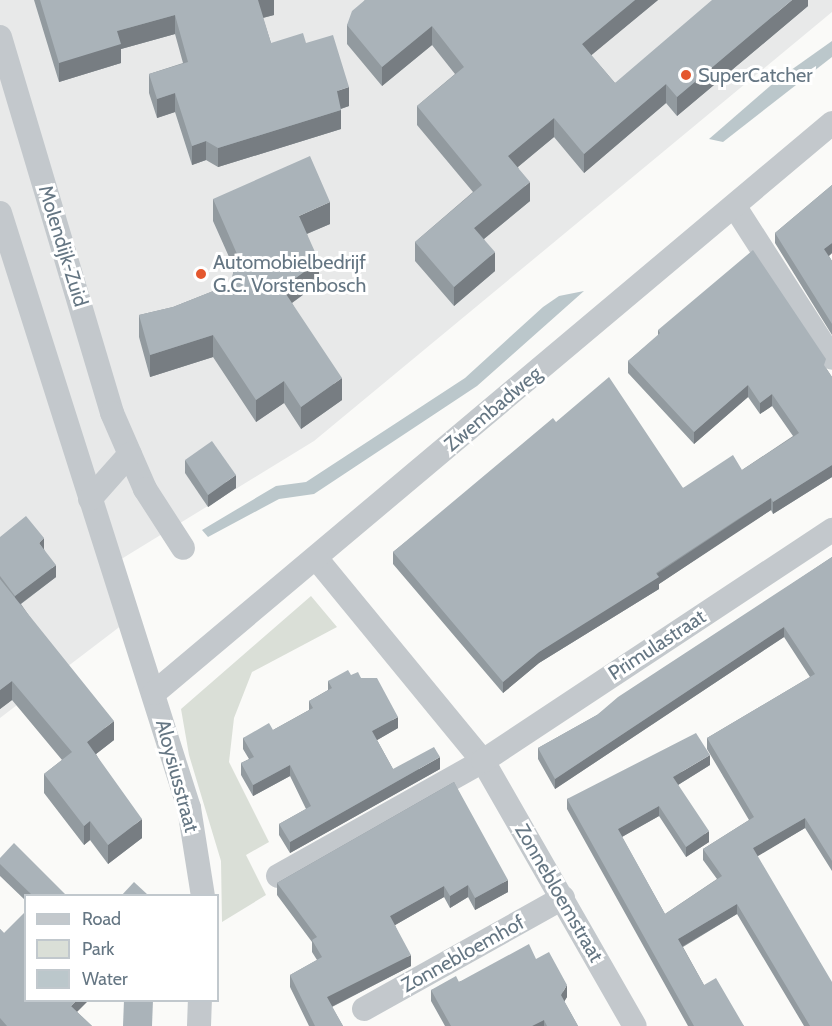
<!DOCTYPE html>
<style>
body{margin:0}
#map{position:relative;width:832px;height:1026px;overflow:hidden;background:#fafaf8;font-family:Cabin,sans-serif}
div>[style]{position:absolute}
.built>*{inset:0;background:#e8e9e9}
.green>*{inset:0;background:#dadfd7}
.water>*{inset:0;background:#bbc7cb}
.street>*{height:24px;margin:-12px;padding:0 12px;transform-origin:12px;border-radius:12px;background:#c3c8cc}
.wall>*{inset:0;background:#929a9f}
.shaded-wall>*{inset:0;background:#777d82}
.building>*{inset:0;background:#aab3b9}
.dots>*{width:16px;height:16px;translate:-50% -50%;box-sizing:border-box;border:3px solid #fff;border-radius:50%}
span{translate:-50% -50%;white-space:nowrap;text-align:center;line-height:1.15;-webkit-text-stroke:6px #fff;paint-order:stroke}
.poi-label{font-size:20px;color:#657683}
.left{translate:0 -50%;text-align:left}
.street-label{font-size:20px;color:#657683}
.legend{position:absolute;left:24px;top:894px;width:195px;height:108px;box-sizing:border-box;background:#fff;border:2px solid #c1c8cd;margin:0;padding:8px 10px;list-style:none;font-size:18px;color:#657683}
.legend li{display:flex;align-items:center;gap:12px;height:30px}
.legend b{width:30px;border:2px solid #c1c8cd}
</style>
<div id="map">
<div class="built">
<i style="clip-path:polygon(0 0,832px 0,832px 12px,314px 441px,105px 569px,122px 625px,0 718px)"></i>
</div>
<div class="green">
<i style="clip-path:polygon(311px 596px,337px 627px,252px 672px,234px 718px,229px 762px,269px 842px,246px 855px,266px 895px,222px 922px,221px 861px,189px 755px,181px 709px)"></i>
</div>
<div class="water">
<i style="clip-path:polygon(832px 41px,832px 57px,723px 142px,709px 139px,777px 80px)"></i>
<i style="clip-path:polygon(584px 291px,477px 386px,314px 494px,279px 499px,208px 537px,202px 530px,276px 486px,306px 482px,465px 378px,543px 307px,559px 296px)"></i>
</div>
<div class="street">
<i style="left:0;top:37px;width:392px;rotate:73.4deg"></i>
<i style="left:112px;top:413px;width:83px;rotate:66.5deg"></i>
<i style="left:145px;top:489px;width:70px;rotate:57.2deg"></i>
<i style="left:735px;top:207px;width:179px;rotate:57.3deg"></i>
<i style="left:0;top:213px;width:624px;rotate:72.38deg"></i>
<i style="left:189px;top:808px;width:89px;rotate:81deg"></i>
<i style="left:90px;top:499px;width:60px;rotate:-48.4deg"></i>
<i style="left:316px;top:558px;width:263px;rotate:50.6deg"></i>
<i style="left:483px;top:761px;width:305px;rotate:60.2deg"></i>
<i style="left:154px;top:693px;width:886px;rotate:-40.05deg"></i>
<i style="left:278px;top:876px;width:235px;rotate:-29.3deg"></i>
<i style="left:483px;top:761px;width:419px;rotate:-33.5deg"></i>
<i style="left:364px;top:1009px;width:228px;rotate:-29.2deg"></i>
<i style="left:199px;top:1026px;width:26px;rotate:-88deg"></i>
</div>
<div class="wall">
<i style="clip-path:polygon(34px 0,274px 0,274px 15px,263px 18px,271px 43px,306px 43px,349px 106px,341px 109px,341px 129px,218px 167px,206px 160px,192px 165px,175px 112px,157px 118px,149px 93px,149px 74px,183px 63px,175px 34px,121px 49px,121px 63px,59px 82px)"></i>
<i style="clip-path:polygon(365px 0,658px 0,591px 55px,615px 83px,808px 0,808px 6px,677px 116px,666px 103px,584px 173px,554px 137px,518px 167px,530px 201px,484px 239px,495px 271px,454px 306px,415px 261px,415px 242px,473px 192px,417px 125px,417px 106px,455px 74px,432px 45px,382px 86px,347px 44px,347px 25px)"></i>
<i style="clip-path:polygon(832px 185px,832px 253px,829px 256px,832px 261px,832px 335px,775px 243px,775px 233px)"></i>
<i style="clip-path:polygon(213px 199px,330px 224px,307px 234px,319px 283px,292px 303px,342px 400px,301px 429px,284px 403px,256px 422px,213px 357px,150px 377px,139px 337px,139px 315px,173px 307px,231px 284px,234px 268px,213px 221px)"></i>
<i style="clip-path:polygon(658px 330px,826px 368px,832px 377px,832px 477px,773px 514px,771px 510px,738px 531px,659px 584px,659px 589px,539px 663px,503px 693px,393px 564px,393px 552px,556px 422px,683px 488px,742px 470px,793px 436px,772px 406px,760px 414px,748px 397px,694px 444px,628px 373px,628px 361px,658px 336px)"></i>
<i style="clip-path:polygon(185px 460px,236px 488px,208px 507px,185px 473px)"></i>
<i style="clip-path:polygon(0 537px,44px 549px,56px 577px,21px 604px,114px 740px,96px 754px,142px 838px,108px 864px,90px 840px,84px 845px,44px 793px,44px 774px,62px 760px,12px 700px,0 709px)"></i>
<i style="clip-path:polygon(832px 557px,832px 871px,805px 828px,757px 856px,832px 1026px,804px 1026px,737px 914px,683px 947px,704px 985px,744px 1026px,688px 1026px,567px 809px,567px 799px,710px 765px,678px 785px,709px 842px,686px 857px,659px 816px,622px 837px,665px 914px,717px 879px,703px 860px,703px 849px,749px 820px,707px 749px,707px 738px,810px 677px,784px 637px,555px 789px,538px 759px,538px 748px,597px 715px)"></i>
<i style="clip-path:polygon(351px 675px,361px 678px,398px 728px,377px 740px,393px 769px,440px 769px,290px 853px,279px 835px,279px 824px,306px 809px,290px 776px,253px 796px,241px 775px,241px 763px,249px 759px,243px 749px,243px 738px,273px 730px,309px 710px,309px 701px,328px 690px,328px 681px)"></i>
<i style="clip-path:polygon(454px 782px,508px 892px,475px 910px,468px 897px,450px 908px,444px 897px,395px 925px,411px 966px,332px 1007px,343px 1026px,309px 1026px,290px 987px,290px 975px,317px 960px,312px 952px,312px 942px,277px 895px,277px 883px)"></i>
<i style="clip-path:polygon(0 858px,67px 896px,26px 896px,26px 901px,0 876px)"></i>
<i style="clip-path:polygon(0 929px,77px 1012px,92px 1026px,0 1026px)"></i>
<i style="clip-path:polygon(536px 959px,567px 997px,564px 1001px,578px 1026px,445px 1026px,431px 1001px,431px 990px)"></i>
</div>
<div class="shaded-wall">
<i style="clip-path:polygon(258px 0,274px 0,274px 15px,258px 19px)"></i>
<i style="clip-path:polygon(635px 0,658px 0,582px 63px,582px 44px)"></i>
<i style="clip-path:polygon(792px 0,808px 0,808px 6px,677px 116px,677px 97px)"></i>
<i style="clip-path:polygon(175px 15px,175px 34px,121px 49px,121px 63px,59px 82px,59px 63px,117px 31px)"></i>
<i style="clip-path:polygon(432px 26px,432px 45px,382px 86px,382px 67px)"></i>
<i style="clip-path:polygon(666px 84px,666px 103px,584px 173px,584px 154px)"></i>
<i style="clip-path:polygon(349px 87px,349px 106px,337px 110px,337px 91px)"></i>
<i style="clip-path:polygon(175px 93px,175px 112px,157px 118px,157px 99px)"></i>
<i style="clip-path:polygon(341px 110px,341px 129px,218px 167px,218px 148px)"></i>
<i style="clip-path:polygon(554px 118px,554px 137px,508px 175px,508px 156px)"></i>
<i style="clip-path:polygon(206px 141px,206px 160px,192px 165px,192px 146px)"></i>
<i style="clip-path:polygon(530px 182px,530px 201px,474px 247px,474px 228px)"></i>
<i style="clip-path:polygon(330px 202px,330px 224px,299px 237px,299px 216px)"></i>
<i style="clip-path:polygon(832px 243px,832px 253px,824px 260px,824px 249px)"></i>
<i style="clip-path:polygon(495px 252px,495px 271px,454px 306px,454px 287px)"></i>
<i style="clip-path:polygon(319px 261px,319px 283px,282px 310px,282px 288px)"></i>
<i style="clip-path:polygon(213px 335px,213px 357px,150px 377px,150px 355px)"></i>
<i style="clip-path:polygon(342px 378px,342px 400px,301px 429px,301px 407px)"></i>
<i style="clip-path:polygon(284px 381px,284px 403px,256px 422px,256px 400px)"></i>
<i style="clip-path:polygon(748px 385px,748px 397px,694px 444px,694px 432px)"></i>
<i style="clip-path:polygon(772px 394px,772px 406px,760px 414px,760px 403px)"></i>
<i style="clip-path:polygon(832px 465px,832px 477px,773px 514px,773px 502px)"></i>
<i style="clip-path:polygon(236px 475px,236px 488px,208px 507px,208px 495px)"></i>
<i style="clip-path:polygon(771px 498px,771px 510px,659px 584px,659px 589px,539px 663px,503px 693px,503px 682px,539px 652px)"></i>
<i style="clip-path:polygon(44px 538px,44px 551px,39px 543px)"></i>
<i style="clip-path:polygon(56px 565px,56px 577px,15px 608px,15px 596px)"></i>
<i style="clip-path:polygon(784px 627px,784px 637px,555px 789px,555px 779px)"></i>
<i style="clip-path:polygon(12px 681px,12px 700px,0 709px,0 690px)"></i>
<i style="clip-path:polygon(398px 717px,398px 728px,372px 743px,372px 731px)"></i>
<i style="clip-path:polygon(114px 721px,114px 740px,87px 761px,87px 742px)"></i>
<i style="clip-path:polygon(710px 755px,710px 765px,673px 788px,673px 777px)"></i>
<i style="clip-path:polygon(440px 757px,440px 769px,290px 853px,290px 842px)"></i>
<i style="clip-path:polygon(290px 765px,290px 776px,253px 796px,253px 785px)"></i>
<i style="clip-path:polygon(659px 806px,659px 816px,618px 839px,618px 829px)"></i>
<i style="clip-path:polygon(805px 818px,805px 828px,753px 859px,753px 848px)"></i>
<i style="clip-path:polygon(142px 819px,142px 838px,108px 864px,108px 845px)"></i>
<i style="clip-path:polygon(90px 821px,90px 840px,84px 845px,84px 826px)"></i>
<i style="clip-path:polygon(709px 831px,709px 842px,686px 857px,686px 847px)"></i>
<i style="clip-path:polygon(508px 880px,508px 892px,475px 910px,475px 898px)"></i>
<i style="clip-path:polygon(468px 885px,468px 897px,450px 908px,450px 896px)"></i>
<i style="clip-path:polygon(444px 886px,444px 897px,390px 928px,390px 916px)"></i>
<i style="clip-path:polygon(737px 904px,737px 914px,678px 949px,678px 939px)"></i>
<i style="clip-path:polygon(411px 955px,411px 966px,327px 1009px,327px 997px)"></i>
<i style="clip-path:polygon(567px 985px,567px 997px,561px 1007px,561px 995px)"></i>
<i style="clip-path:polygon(77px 1000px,89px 1000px,71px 1018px,71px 1006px)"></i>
<i style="clip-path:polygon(544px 1020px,544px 1026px,532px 1026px)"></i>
</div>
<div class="building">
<i style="clip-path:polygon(40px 0,259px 0,258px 0,271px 43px,303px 33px,306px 43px,333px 35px,349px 87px,337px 91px,341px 110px,218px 148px,206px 141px,192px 146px,175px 93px,157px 99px,149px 74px,188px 62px,175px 15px,117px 31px,121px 44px,59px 63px)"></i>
<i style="clip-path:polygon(365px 0,635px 0,582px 44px,615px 83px,712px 0,792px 0,677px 97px,666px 84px,584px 154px,554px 118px,508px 156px,530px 182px,474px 228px,495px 252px,454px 287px,415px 242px,482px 185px,417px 106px,464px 67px,432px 26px,382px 67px,347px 25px,352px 11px)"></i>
<i style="clip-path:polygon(310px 156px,330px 202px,299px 216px,319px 261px,282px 288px,342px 378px,301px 407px,284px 381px,256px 400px,213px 335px,150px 355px,139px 315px,173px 307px,231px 284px,237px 254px,213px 199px)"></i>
<i style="clip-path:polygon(832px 185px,832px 243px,824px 249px,832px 261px,832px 324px,775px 233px)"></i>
<i style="clip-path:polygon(753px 250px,826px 359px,824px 365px,832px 377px,832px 465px,773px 502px,771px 498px,738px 519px,656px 573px,659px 577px,539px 652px,503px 682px,393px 552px,553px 418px,556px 422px,609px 377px,683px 488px,733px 455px,742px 470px,799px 433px,772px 394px,760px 403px,748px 385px,694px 432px,628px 361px,660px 333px,658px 330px)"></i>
<i style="clip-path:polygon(212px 441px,236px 475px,208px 495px,185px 460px)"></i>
<i style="clip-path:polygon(26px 516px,44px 538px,39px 543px,56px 565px,15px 596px,0 576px,0 537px)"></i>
<i style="clip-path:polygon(832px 557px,832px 861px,805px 818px,753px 848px,832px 982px,832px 1026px,810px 1026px,737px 904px,678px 939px,704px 985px,716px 978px,744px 1026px,694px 1026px,567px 799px,696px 733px,710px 755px,673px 777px,709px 831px,686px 847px,659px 806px,618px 829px,665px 914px,722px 876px,703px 849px,754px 817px,707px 738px,815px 674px,784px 627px,555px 779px,538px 748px,597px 715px,618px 697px)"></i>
<i style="clip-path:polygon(0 579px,114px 721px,87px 742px,142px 819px,108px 845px,90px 821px,84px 826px,44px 774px,72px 752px,12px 681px,0 690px)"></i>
<i style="clip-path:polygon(348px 670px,351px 675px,358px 672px,361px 678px,377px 678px,398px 717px,372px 731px,393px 769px,434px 747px,440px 757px,290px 842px,279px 824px,311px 806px,290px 765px,253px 785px,241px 763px,254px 757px,243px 738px,269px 723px,273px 730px,313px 708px,309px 701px,332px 688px,328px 681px)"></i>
<i style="clip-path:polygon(454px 782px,508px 880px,475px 898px,468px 885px,450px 896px,444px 886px,390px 916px,411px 955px,327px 997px,343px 1026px,315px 1026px,290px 975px,322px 957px,312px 940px,317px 937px,277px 883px)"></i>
<i style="clip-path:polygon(14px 843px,67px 896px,33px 896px,0 864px,0 858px)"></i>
<i style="clip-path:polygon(134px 882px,148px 895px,148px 896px,121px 896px)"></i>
<i style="clip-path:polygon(26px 911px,26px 1000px,77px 1000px,71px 1006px,92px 1026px,7px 1026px,0 1018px,0 929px,4px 933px)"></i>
<i style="clip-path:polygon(529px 944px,536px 959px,549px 952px,567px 985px,561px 995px,578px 1026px,547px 1026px,544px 1020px,532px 1026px,451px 1026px,431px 990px,456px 976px,459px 982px)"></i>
<i style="clip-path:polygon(124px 1000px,153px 1000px,152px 1026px,123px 1026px)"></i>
</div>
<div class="dots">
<i style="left:686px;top:75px;background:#e4572e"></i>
<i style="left:201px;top:274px;background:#e4572e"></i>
</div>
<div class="poi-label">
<span class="left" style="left:698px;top:75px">SuperCatcher</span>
<span class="left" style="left:213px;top:274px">Automobielbedrijf<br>G.C. Vorstenbosch</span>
</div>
<div class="street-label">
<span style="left:63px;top:246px;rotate:73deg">Molendijk-Zuid</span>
<span style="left:493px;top:409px;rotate:-40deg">Zwembadweg</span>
<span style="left:657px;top:645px;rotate:-33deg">Primulastraat</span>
<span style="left:177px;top:776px;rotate:75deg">Aloysiusstraat</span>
<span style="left:559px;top:893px;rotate:60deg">Zonnebloemstraat</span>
<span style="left:463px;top:954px;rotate:-29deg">Zonnebloemhof</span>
</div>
<ul class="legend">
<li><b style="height:8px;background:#c3c8cc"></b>Road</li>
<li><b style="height:16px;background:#dadfd7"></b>Park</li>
<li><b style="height:16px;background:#bbc7cb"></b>Water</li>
</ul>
</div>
